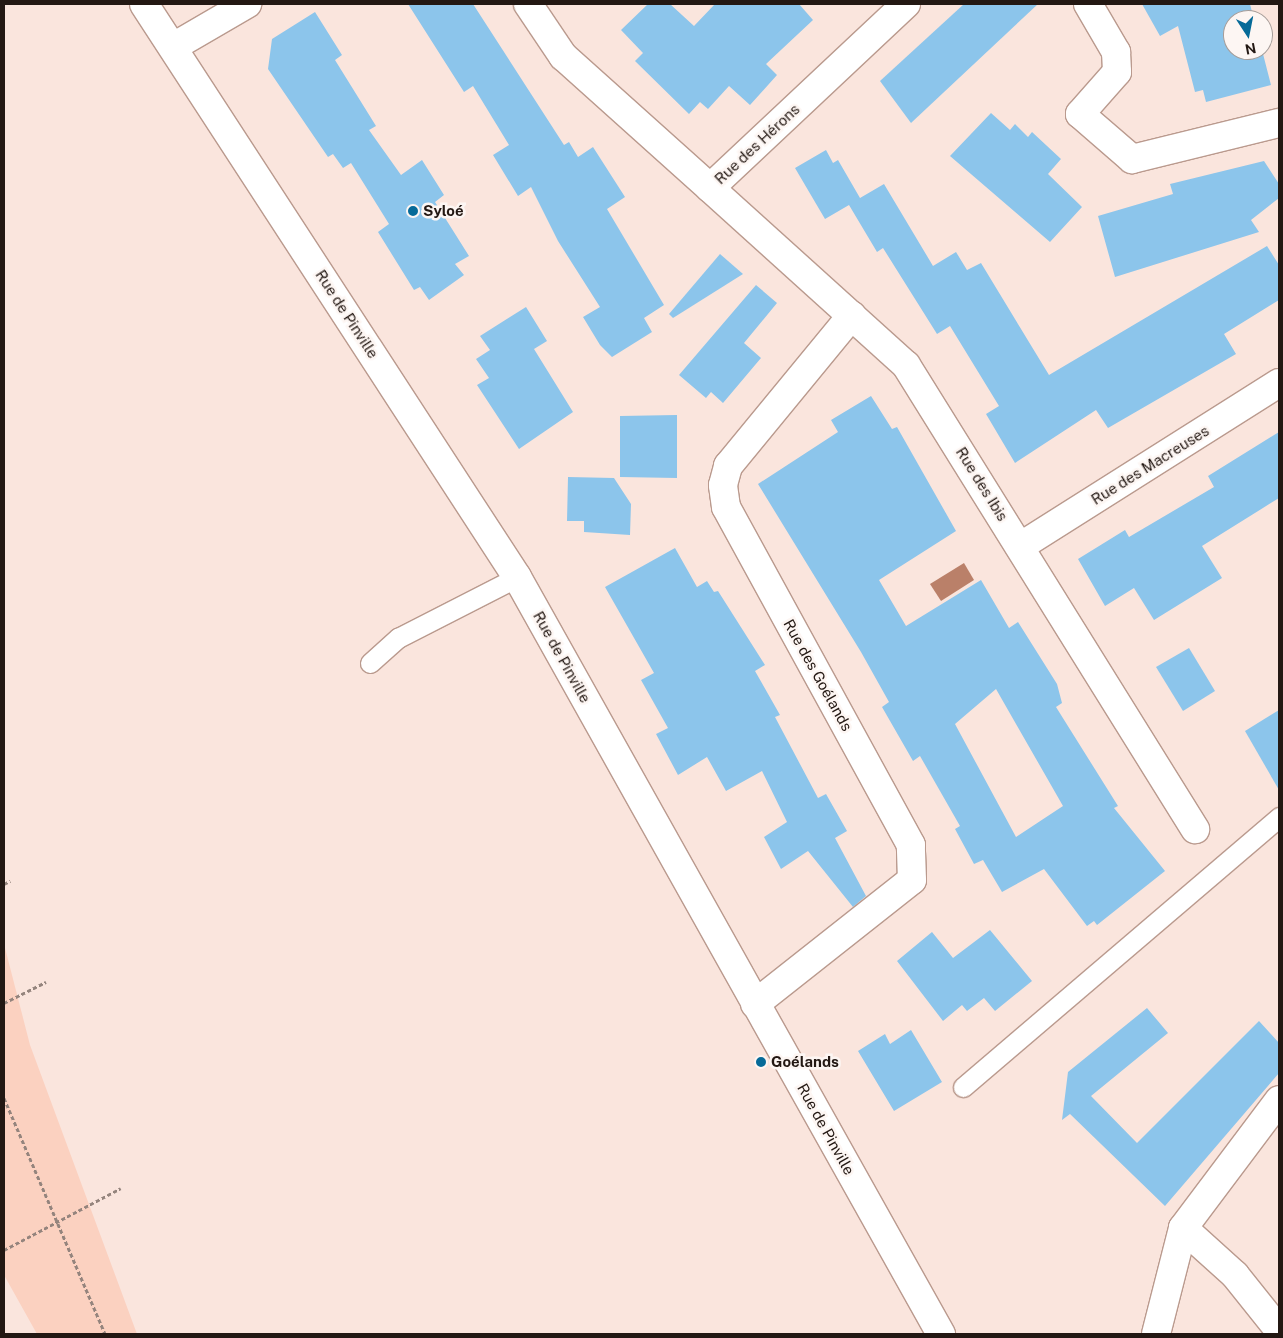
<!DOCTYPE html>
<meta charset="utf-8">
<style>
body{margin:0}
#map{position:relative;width:1283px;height:1338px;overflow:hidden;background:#fae5dd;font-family:"Public Sans",sans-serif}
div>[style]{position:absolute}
.green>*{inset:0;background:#fbd1c0}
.water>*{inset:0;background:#ba8069}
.building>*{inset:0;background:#8cc5eb}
.path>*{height:3px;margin-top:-1.5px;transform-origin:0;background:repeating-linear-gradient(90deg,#94847d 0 4px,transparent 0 6.5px)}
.roads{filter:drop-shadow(1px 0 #ba9a8e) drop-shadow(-1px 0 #ba9a8e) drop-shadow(0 1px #ba9a8e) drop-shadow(0 -1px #ba9a8e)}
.lane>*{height:19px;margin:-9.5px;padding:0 9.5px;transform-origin:9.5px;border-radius:9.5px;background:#fff}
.street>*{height:28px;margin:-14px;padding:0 14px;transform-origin:14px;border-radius:14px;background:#fff}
.dots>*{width:14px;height:14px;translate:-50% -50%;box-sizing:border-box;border:2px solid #fdf6f3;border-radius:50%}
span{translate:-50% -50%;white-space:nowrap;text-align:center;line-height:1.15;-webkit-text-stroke:5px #fdf6f3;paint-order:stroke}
.street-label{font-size:15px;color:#231813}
.poi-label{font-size:15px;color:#231813;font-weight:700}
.left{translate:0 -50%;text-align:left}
.frame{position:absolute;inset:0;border:5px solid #231813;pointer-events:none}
.north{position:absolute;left:1223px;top:10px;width:50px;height:50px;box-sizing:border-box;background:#fdf6f3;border:1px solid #a69d99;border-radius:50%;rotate:169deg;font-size:14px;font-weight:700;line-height:20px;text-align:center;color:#231813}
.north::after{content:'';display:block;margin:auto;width:18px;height:22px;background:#066a98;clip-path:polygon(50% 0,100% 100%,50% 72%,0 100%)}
</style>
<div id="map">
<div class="green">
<i style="clip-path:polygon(4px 944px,30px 1045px,137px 1334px,37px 1334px,4px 1275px)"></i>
</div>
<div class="water">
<i style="clip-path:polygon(964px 563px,974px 580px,941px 601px,930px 584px)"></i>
</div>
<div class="building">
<i style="clip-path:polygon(408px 4px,473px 4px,564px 145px,569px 142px,578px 157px,593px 147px,625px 197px,607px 209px,664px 305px,644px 318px,652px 332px,612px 357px,600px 345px,583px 317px,600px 307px,558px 241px,531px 187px,518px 196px,493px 155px,509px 145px,473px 86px,464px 92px)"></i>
<i style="clip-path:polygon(648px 4px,670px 4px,694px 26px,715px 4px,799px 4px,813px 20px,766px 64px,777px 75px,750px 105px,729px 86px,708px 109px,700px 102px,689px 114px,635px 61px,643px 53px,621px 30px)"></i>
<i style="clip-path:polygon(964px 4px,1038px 4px,911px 123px,880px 81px)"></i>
<i style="clip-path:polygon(1142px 4px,1250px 4px,1254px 20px,1233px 20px,1233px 50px,1262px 50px,1271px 85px,1206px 102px,1203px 90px,1195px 92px,1178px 26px,1160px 36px)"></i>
<i style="clip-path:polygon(315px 12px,342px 55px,335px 60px,376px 126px,369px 130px,401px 175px,422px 160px,444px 195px,435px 202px,469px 256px,455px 264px,464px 275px,429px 300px,420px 287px,414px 290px,378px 232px,389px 224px,351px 163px,343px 168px,333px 154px,328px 157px,268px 69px,272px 39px)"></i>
<i style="clip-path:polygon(991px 113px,1010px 130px,1015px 124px,1028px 137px,1032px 132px,1061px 159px,1048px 174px,1082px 207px,1050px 242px,950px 156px)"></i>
<i style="clip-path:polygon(826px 150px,833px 163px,838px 160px,860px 198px,884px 184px,933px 266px,956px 252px,967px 270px,981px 263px,1049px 375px,1267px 246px,1279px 265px,1279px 300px,1224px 334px,1236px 354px,1108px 428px,1096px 410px,1015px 463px,986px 414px,999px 406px,950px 326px,937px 334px,883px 248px,877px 252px,849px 205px,825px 219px,795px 168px)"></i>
<i style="clip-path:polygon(1264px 161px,1279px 184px,1279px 198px,1251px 220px,1259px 232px,1115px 277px,1098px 216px,1173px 194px,1170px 184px)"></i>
<i style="clip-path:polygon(720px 254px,743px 274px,673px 318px,669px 314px)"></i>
<i style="clip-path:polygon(756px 285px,777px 303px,744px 343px,761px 358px,723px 403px,711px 392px,706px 398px,679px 375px)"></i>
<i style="clip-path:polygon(526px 307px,547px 341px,534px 349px,573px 412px,519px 449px,477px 385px,489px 378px,476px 359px,490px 350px,480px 336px)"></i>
<i style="clip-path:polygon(evenodd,871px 396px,892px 429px,897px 427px,956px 531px,879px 580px,906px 626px,981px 580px,1009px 628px,1018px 622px,1057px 684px,1062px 703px,1056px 707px,1118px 806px,1114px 808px,1165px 871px,1097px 925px,1094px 921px,1087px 926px,1044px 869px,1002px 892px,983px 860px,974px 864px,955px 829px,960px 826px,920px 756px,913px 761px,882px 707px,889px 702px,861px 652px,758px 484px,838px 432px,831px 420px,871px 396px,996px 689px,1063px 806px,1016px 837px,955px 724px,996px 689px)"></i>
<i style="clip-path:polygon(677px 415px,677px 478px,620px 477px,620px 416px)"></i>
<i style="clip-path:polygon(1279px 432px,1279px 498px,1202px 546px,1222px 578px,1154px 620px,1134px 588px,1105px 606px,1078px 559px,1125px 530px,1129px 537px,1214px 487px,1208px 476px)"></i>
<i style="clip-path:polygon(568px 477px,614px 478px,631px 504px,630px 535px,584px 532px,584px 521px,567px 521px)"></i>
<i style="clip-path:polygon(675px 548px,697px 587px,707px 581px,714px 592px,718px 591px,765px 665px,755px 671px,780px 715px,775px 717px,818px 798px,826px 794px,847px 831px,835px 838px,866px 896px,853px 907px,808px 851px,781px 869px,764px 837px,787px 822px,762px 771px,726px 791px,707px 757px,678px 775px,656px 734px,668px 728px,641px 680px,654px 673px,605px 587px)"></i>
<i style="clip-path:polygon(1189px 648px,1215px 691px,1183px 711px,1156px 667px)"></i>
<i style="clip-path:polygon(1279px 710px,1279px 790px,1245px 731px)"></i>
<i style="clip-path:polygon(990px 930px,1032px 981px,995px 1011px,984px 998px,967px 1011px,962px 1005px,943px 1021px,897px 961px,932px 932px,953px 958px)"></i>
<i style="clip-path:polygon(1147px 1008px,1168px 1033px,1091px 1096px,1137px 1143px,1259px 1021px,1279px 1043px,1279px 1073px,1165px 1206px,1070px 1114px,1062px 1120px,1068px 1072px)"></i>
<i style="clip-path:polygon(911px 1030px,942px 1082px,894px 1111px,858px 1051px,885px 1034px,890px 1044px)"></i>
</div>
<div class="path">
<i style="left:4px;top:884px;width:7px;rotate:-27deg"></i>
<i style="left:4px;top:1003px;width:47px;rotate:-26.6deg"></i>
<i style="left:4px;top:1098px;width:257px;rotate:66.8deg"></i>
<i style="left:4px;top:1250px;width:132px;rotate:-27.9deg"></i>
</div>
<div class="roads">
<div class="lane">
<i style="left:370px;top:663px;width:38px;rotate:-42deg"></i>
<i style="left:398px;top:638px;width:134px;rotate:-27.1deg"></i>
<i style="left:963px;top:1087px;width:416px;rotate:-40.5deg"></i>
</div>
<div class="street">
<i style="left:144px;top:4px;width:684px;rotate:56.94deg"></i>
<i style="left:517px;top:577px;width:868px;rotate:60.75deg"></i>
<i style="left:528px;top:4px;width:63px;rotate:56.1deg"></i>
<i style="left:563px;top:56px;width:198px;rotate:41.9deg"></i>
<i style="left:710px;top:188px;width:269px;rotate:-43.2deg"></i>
<i style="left:1088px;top:4px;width:56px;rotate:59.7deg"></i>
<i style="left:1116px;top:52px;width:20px;rotate:87deg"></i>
<i style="left:1117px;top:72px;width:56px;rotate:131.4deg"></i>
<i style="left:1080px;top:114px;width:69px;rotate:40.9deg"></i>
<i style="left:1132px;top:159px;width:151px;rotate:-13.8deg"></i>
<i style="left:173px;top:47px;width:86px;rotate:-30.2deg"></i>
<i style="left:710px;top:188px;width:264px;rotate:42.1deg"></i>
<i style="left:906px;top:365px;width:547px;rotate:58.08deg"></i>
<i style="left:1021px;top:546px;width:305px;rotate:-32.3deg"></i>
<i style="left:755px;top:1004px;width:200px;rotate:-38.3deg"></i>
<i style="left:912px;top:880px;width:35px;rotate:-92deg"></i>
<i style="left:911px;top:845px;width:385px;rotate:-118.7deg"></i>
<i style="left:726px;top:507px;width:22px;rotate:-98deg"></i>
<i style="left:723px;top:485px;width:20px;rotate:-75deg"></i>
<i style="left:728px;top:466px;width:195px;rotate:-50.6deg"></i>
<i style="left:1183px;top:1228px;width:70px;rotate:42.1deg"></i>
<i style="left:1235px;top:1275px;width:70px;rotate:51.3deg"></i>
<i style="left:1156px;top:1334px;width:109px;rotate:-75.7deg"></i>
<i style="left:1183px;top:1228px;width:160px;rotate:-53.1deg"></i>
</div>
</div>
<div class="dots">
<i style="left:413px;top:211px;background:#066a98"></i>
<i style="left:761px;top:1062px;background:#066a98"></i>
</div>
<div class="street-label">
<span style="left:757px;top:144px;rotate:-43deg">Rue des Hérons</span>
<span style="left:347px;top:314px;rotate:57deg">Rue de Pinville</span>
<span style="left:1150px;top:465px;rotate:-32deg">Rue des Macreuses</span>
<span style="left:982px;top:484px;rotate:58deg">Rue des Ibis</span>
<span style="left:562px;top:657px;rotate:61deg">Rue de Pinville</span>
<span style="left:818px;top:675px;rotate:61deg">Rue des Goélands</span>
<span style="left:826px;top:1129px;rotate:61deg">Rue de Pinville</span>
</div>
<div class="poi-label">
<span class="left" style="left:423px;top:211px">Syloé</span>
<span class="left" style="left:771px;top:1062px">Goélands</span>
</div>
<div class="frame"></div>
<div class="north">N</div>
</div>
